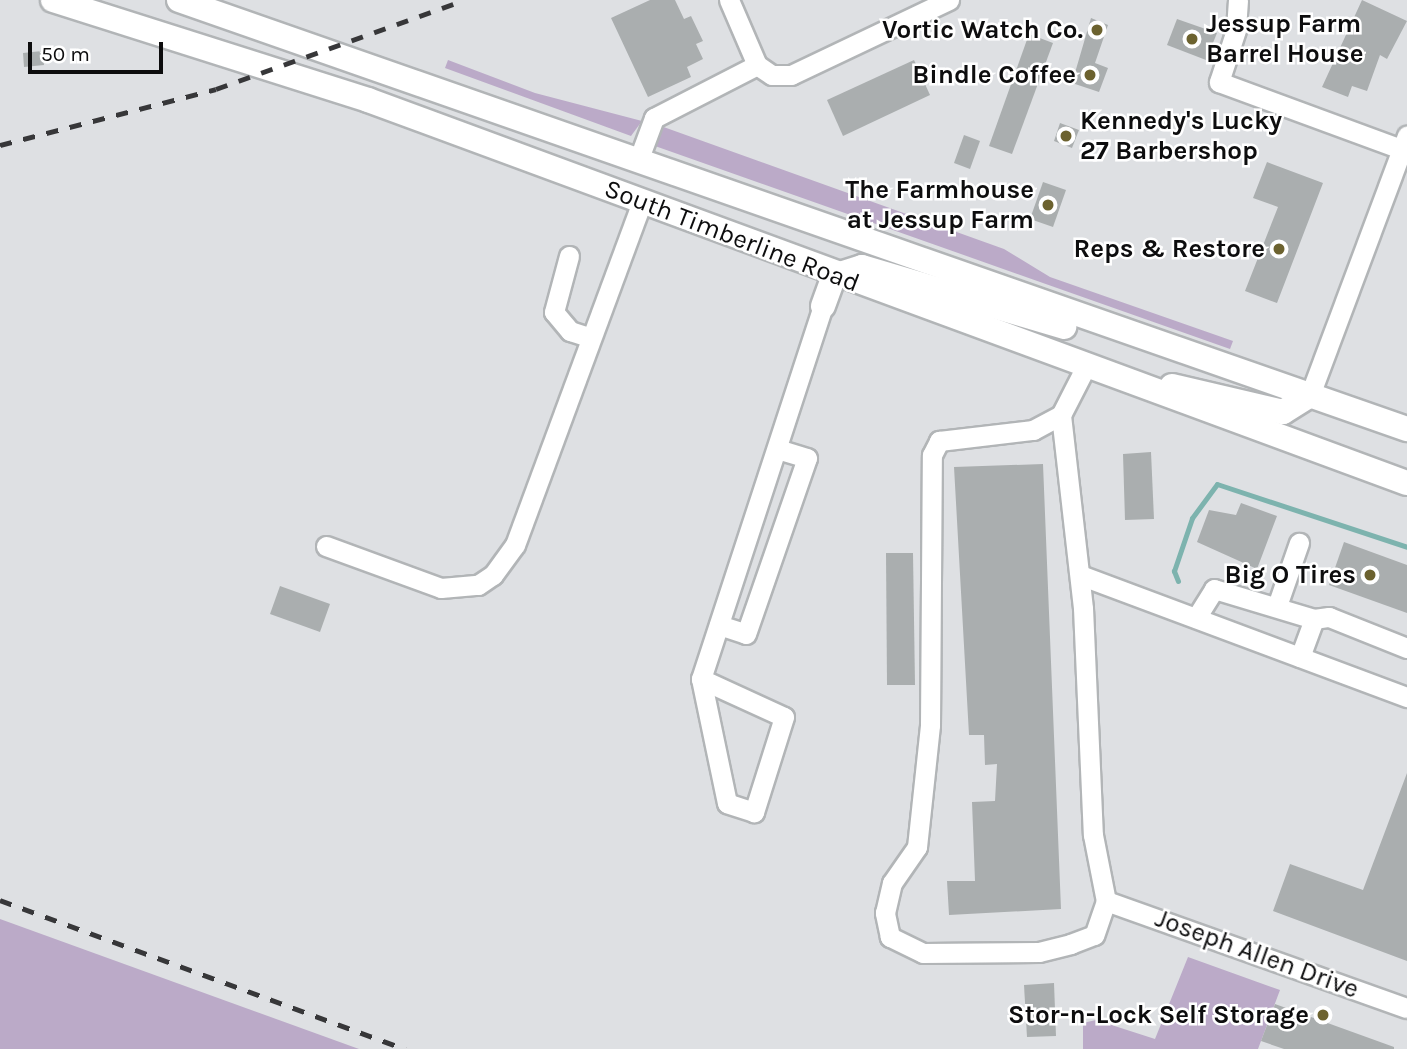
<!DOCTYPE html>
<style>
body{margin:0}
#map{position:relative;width:1407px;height:1049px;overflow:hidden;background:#dee0e3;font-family:Karla,sans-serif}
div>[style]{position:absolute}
.green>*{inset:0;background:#bbaac8}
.stream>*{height:5px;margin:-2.5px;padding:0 2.5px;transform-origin:2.5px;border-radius:2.5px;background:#7db3ae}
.building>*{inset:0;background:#aaaeaf}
.roads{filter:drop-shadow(2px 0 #b2b5b7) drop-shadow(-2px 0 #b2b5b7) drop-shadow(0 2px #b2b5b7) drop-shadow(0 -2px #b2b5b7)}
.minor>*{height:19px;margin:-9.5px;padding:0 9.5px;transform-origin:9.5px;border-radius:9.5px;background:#fff}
.major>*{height:24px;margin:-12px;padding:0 12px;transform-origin:12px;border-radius:12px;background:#fff}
.rail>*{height:5px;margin-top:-2.5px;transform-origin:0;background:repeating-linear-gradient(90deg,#373739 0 12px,transparent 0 24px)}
.dots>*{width:19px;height:19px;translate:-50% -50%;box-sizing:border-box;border:4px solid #fff;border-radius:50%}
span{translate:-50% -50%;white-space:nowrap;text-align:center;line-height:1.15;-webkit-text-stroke:5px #fff;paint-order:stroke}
.poi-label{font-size:26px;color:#0d0d0e;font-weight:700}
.left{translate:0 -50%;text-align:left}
.right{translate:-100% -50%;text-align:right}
.street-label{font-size:26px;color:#0d0d0e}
.scale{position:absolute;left:28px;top:42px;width:135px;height:32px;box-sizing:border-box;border:4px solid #0d0d0e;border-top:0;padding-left:9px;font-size:21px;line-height:24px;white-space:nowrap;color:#0d0d0e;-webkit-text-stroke:5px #fff;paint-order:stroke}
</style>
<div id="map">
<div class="green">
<i style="clip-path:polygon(448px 60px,535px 93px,642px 121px,631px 136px,445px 68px)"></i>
<i style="clip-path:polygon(658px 125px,1004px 249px,1050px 277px,1233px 341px,1230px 349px,655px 146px)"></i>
<i style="clip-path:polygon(0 919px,359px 1049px,0 1049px)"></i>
<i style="clip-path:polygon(1188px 957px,1280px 990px,1258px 1049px,1083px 1049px,1083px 1023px,1096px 1020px,1155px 1039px)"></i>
</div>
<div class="stream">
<i style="left:1178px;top:581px;width:11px;rotate:-112deg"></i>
<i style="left:1174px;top:571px;width:56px;rotate:-71.2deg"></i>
<i style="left:1192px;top:518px;width:42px;rotate:-53.7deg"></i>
<i style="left:1217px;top:484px;width:200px;rotate:18.3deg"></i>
</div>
<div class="building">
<i style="clip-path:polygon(650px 0,675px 0,684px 19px,691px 16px,703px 41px,696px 44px,703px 59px,687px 67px,691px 77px,648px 97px,611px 18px)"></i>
<i style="clip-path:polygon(1362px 0,1407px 21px,1387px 59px,1380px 55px,1367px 91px,1352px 86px,1348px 97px,1322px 87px)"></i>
<i style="clip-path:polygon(1091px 18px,1108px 25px,1095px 63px,1108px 68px,1099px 92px,1072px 83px)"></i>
<i style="clip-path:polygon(1177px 19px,1217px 33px,1206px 60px,1167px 45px)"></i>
<i style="clip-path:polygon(1029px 34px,1053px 43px,1012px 154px,989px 146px)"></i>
<i style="clip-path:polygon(42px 51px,44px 65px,24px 67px,23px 53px)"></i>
<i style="clip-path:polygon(914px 60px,930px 95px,843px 136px,827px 100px)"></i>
<i style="clip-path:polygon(1060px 123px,1079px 130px,1072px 148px,1054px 141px)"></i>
<i style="clip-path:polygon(964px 135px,980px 141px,970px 169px,954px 163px)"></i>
<i style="clip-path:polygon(1267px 162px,1323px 183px,1277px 303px,1245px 291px,1278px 207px,1253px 198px)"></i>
<i style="clip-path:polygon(1043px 182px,1066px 190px,1053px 227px,1030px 219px)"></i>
<i style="clip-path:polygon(1151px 452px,1154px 519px,1125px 520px,1123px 454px)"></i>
<i style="clip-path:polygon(1043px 464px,1061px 909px,949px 915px,947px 881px,975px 881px,972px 802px,995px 801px,997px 764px,985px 765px,984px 735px,969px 735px,954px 467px)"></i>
<i style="clip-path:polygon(1241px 503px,1277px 516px,1257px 569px,1197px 542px,1209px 510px,1236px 515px)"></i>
<i style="clip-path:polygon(1344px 542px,1407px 565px,1407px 613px,1329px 585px)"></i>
<i style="clip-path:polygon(886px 553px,913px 553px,915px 685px,887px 685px)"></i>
<i style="clip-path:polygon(280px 586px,330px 604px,320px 632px,270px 614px)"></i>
<i style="clip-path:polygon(1407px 773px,1407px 961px,1273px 911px,1290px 864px,1363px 890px)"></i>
<i style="clip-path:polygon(1054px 983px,1056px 1036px,1027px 1037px,1024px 985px)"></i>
<i style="clip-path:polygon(1275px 1004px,1394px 1047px,1394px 1049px,1284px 1049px,1261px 1041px)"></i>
</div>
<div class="roads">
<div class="minor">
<i style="left:1238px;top:0;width:30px;rotate:94deg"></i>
<i style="left:1236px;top:30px;width:55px;rotate:108.1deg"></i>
<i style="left:1219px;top:82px;width:200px;rotate:20.2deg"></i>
<i style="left:757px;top:65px;width:18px;rotate:34deg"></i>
<i style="left:772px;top:75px;width:19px"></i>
<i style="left:791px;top:75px;width:175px;rotate:-25.4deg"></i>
<i style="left:638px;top:161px;width:46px;rotate:-69.6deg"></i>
<i style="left:654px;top:118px;width:116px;rotate:-27.2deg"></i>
<i style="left:757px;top:65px;width:71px;rotate:-113.3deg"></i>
<i style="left:569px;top:256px;width:58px;rotate:105deg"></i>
<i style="left:554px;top:312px;width:25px;rotate:50deg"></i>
<i style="left:570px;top:331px;width:22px;rotate:18deg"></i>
<i style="left:1310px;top:395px;width:277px;rotate:-69.5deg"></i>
<i style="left:1061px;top:415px;width:194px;rotate:83.5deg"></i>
<i style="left:1083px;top:608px;width:227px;rotate:87.5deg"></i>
<i style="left:1093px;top:835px;width:67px;rotate:78.9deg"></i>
<i style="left:1106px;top:901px;width:36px;rotate:109deg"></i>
<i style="left:1094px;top:935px;width:25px;rotate:159deg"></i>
<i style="left:1071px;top:944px;width:33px;rotate:166deg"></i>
<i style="left:1039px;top:952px;width:116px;rotate:179.5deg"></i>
<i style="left:923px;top:953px;width:37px;rotate:-154deg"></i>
<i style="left:890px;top:937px;width:25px;rotate:-102deg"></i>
<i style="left:885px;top:913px;width:31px;rotate:-77deg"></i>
<i style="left:892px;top:883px;width:44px;rotate:-55.2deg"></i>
<i style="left:917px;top:847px;width:123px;rotate:-83.9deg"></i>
<i style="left:930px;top:725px;width:270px;rotate:-89.6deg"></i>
<i style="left:932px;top:455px;width:16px;rotate:-63deg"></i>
<i style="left:939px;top:441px;width:95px;rotate:-6.7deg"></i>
<i style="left:1033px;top:430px;width:32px;rotate:-28deg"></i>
<i style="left:1061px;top:415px;width:53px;rotate:-62.9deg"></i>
<i style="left:326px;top:546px;width:122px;rotate:20.1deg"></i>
<i style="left:441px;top:588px;width:37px;rotate:-5deg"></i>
<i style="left:478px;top:585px;width:18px;rotate:-34deg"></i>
<i style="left:493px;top:575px;width:37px;rotate:-54deg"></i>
<i style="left:515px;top:545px;width:366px;rotate:-69.7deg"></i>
<i style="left:1080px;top:575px;width:349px;rotate:20.5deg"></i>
<i style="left:1277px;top:606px;width:67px;rotate:-70.8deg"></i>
<i style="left:1196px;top:618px;width:34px;rotate:-58deg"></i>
<i style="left:1214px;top:589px;width:104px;rotate:16.7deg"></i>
<i style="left:719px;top:625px;width:28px;rotate:18deg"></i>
<i style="left:746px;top:634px;width:186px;rotate:-70.9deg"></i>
<i style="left:807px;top:458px;width:28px;rotate:-163deg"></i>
<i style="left:1300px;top:657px;width:40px;rotate:-69.8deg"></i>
<i style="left:1314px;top:619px;width:15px;rotate:-8deg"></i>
<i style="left:1329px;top:617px;width:84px;rotate:21.7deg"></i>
<i style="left:701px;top:679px;width:91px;rotate:24.6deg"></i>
<i style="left:784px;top:717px;width:100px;rotate:107.5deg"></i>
<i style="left:754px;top:812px;width:28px;rotate:-162deg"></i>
<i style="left:727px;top:803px;width:127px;rotate:-101.8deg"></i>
<i style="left:701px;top:679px;width:392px;rotate:-71.9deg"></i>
<i style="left:1106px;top:901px;width:319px;rotate:19.6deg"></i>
</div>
<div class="major">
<i style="left:53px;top:0;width:330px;rotate:17.6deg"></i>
<i style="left:368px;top:100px;width:1107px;rotate:20.24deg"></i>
<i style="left:179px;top:0;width:1301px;rotate:19.26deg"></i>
<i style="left:823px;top:306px;width:32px;rotate:-70deg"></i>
<i style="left:834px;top:276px;width:29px;rotate:-18deg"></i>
<i style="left:862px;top:267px;width:211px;rotate:16.5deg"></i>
<i style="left:1172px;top:386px;width:114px;rotate:13.2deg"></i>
<i style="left:1283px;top:412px;width:32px;rotate:-32deg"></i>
</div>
</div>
<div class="rail">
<i style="left:0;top:145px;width:223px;rotate:-14.5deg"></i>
<i style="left:216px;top:89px;width:264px;rotate:-19.7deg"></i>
<i style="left:0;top:900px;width:432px;rotate:20.2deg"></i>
</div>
<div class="dots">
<i style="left:1097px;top:30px;background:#6c622f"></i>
<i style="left:1192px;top:39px;background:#6c622f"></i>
<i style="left:1090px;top:75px;background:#6c622f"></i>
<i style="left:1066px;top:136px;background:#6c622f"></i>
<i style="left:1048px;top:205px;background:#6c622f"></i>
<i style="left:1279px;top:249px;background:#6c622f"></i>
<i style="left:1370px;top:575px;background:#6c622f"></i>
<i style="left:1323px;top:1015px;background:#6c622f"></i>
</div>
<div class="poi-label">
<span class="left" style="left:1206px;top:39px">Jessup Farm<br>Barrel House</span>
<span class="right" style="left:1083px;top:30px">Vortic Watch Co.</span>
<span class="right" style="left:1076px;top:75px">Bindle Coffee</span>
<span class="left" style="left:1080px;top:136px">Kennedy's Lucky<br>27 Barbershop</span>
<span class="right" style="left:1034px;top:205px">The Farmhouse<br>at Jessup Farm</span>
<span class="right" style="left:1265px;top:249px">Reps &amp; Restore</span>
<span class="right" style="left:1356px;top:575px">Big O Tires</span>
<span class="right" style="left:1309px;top:1015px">Stor-n-Lock Self Storage</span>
</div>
<div class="street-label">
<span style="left:732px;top:236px;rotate:21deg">South Timberline Road</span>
<span style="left:1257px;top:954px;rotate:20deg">Joseph Allen Drive</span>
</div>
<div class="scale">50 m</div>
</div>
